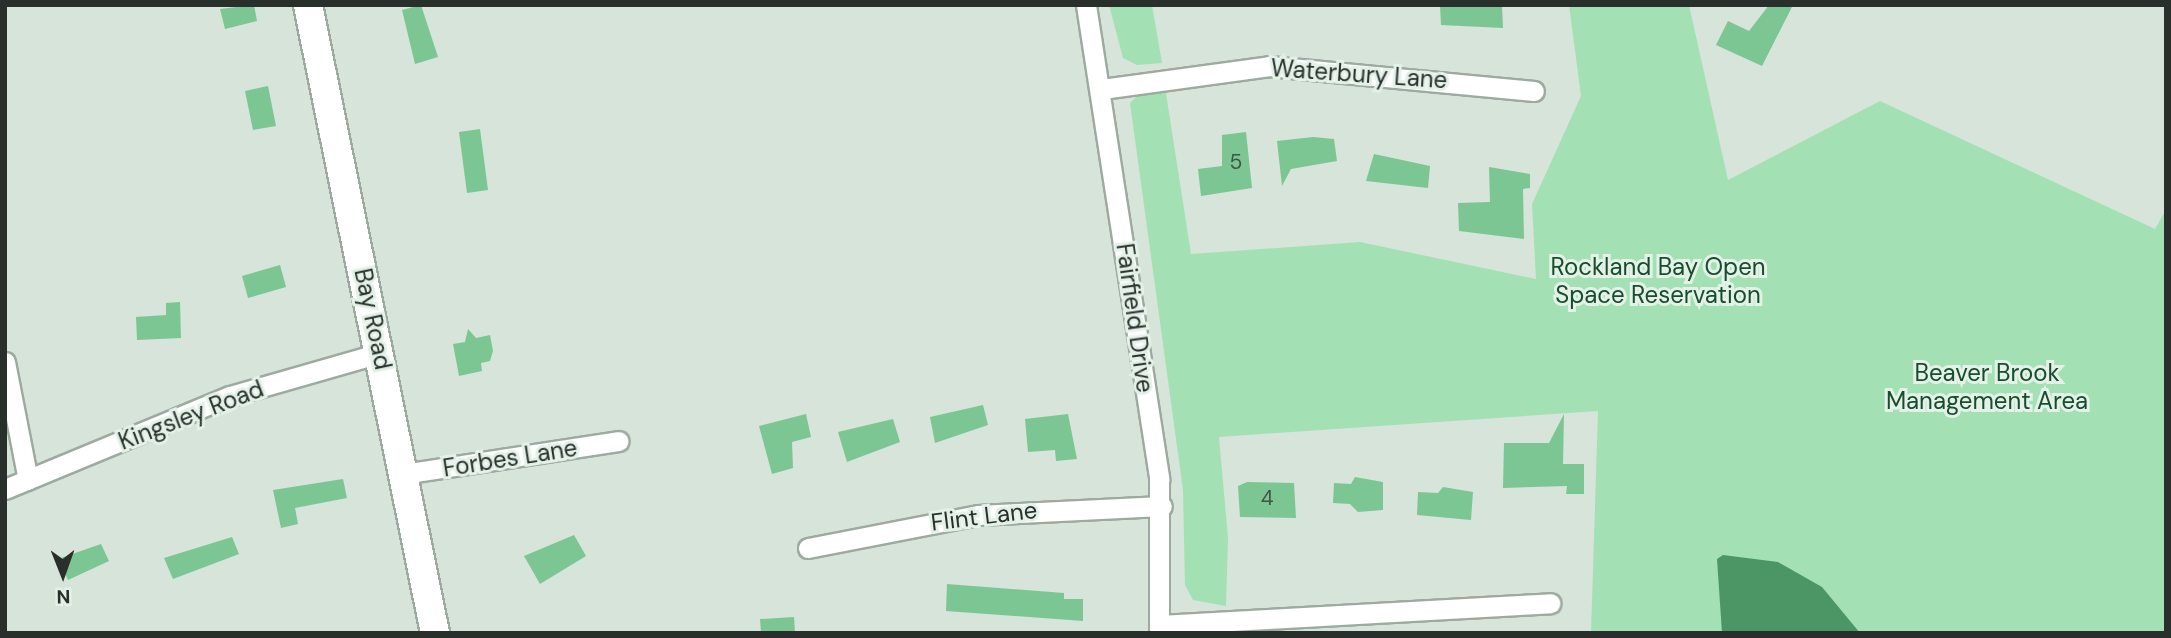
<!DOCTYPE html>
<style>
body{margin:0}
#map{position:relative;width:2171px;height:638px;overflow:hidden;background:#d6e4d9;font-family:"DM Sans",sans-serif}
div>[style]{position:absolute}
.green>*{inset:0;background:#a3e1b5}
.water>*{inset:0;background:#4c9565}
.building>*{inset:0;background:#7cc693}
.roads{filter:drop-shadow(2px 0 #9daaa0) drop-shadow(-2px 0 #9daaa0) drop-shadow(0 2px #9daaa0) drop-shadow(0 -2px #9daaa0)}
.street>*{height:19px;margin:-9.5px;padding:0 9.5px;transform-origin:9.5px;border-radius:9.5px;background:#fff}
.secondary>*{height:28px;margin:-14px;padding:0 14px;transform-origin:14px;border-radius:14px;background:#fff}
span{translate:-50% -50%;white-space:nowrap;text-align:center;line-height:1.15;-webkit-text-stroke:6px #e3f1e7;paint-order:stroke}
.number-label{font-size:21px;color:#3e5545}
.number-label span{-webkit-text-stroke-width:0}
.street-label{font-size:24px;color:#292f2b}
.park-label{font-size:24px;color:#174d2c}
.frame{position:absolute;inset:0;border:7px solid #292f2b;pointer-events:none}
.north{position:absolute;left:28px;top:540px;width:70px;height:70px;-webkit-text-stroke:5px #e3f1e7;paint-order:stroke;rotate:179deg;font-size:19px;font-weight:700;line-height:28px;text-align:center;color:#292f2b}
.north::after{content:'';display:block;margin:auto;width:24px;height:32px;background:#292f2b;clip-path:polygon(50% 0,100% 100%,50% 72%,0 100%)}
</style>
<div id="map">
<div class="green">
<i style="clip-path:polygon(1109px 5px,1152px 5px,1162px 63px,1137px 65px,1123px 58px)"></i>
<i style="clip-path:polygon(1569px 5px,1689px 5px,1728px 180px,1880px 101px,2155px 229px,2166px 210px,2166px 633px,1591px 633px,1598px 411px,1219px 437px,1228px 538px,1226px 606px,1193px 600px,1185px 585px,1183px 490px,1130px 103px,1141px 92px,1165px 87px,1191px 254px,1360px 242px,1536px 279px,1532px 204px,1581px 96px)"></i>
</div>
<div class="water">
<i style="clip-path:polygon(1723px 555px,1778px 562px,1822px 587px,1860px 633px,1722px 633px,1717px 559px)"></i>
</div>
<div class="building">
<i style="clip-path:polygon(254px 5px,257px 21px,225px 29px,220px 9px)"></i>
<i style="clip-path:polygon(421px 5px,438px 57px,415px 64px,402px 10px)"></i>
<i style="clip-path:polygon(1440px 5px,1502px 5px,1503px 28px,1441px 25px)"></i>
<i style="clip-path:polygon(1769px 5px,1793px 5px,1762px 66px,1716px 45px,1728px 21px,1749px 31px)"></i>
<i style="clip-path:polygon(268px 86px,276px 126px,253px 130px,245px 91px)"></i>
<i style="clip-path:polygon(480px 129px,488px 190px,467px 193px,459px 132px)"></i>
<i style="clip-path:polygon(1246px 132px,1252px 188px,1201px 196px,1198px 169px,1222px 166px,1222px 135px)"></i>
<i style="clip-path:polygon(1313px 137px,1334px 139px,1337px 161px,1291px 169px,1282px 186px,1277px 141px)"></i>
<i style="clip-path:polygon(1374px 154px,1430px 166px,1428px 188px,1366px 181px)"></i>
<i style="clip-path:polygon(1489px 167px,1530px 174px,1530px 188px,1523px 189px,1524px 239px,1459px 231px,1458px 203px,1490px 202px)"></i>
<i style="clip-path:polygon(280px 265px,286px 287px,248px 298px,242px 276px)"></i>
<i style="clip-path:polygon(180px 302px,181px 338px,137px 340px,136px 317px,166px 315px,166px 303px)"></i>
<i style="clip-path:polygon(468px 329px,476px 338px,490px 335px,493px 351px,490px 361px,481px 363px,482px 371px,459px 376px,453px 344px,465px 342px)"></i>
<i style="clip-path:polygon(983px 405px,988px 425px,935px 443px,930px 417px)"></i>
<i style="clip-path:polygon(806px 414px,811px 437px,792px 442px,793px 468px,772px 474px,759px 426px)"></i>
<i style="clip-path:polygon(1068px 414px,1077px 459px,1056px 461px,1055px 450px,1028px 452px,1025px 419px)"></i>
<i style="clip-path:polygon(1564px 414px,1563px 464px,1584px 464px,1584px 494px,1566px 494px,1567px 486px,1503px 488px,1504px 443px,1549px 443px)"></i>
<i style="clip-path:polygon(893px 419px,900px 442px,847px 462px,838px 432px)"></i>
<i style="clip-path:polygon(1355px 477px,1383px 482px,1383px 510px,1358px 512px,1350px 504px,1333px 503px,1334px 483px,1351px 484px)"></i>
<i style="clip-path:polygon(343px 479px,347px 498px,295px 508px,298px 524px,281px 528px,273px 490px)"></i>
<i style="clip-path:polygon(1247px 482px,1294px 483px,1296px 518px,1240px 517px,1238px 486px)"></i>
<i style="clip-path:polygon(1443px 487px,1473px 492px,1471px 520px,1417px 515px,1418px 492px,1438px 493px)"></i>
<i style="clip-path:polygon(574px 535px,586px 556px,540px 584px,524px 556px)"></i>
<i style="clip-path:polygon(232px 537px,239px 554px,173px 579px,164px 558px)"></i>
<i style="clip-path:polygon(101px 544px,109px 561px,68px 580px,58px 559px)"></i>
<i style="clip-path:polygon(947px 584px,1064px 593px,1064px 599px,1083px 599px,1083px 621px,946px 611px)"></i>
<i style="clip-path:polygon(794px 617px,795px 633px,761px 633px,760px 619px)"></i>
</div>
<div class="roads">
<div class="street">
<i style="left:1086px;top:5px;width:480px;rotate:81.2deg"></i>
<i style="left:1159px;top:479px;width:154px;rotate:90deg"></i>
<i style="left:1102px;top:89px;width:169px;rotate:-7.8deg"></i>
<i style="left:1269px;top:66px;width:266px;rotate:5.4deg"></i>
<i style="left:5px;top:362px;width:120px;rotate:79deg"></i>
<i style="left:403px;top:474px;width:218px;rotate:-8.7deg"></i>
<i style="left:5px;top:489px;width:243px;rotate:-22.5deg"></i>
<i style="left:230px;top:396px;width:156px;rotate:-16deg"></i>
<i style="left:808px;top:548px;width:173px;rotate:-11deg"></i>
<i style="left:978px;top:515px;width:184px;rotate:-2.8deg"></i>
<i style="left:1160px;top:625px;width:391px;rotate:-3.2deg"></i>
</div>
<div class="secondary">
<i style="left:308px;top:5px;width:641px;rotate:78.57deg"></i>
</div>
</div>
<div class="number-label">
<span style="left:1236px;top:162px">5</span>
<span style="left:1267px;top:498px">4</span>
</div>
<div class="street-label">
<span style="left:1359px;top:74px;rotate:4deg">Waterbury Lane</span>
<span style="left:1135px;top:318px;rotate:82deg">Fairfield Drive</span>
<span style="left:373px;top:319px;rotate:78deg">Bay Road</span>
<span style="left:191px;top:415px;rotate:-21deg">Kingsley Road</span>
<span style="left:510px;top:458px;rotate:-9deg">Forbes Lane</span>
<span style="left:984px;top:516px;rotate:-7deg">Flint Lane</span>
</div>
<div class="park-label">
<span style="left:1658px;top:281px">Rockland Bay Open<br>Space Reservation</span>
<span style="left:1987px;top:387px">Beaver Brook<br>Management Area</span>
</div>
<div class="frame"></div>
<div class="north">N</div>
</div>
